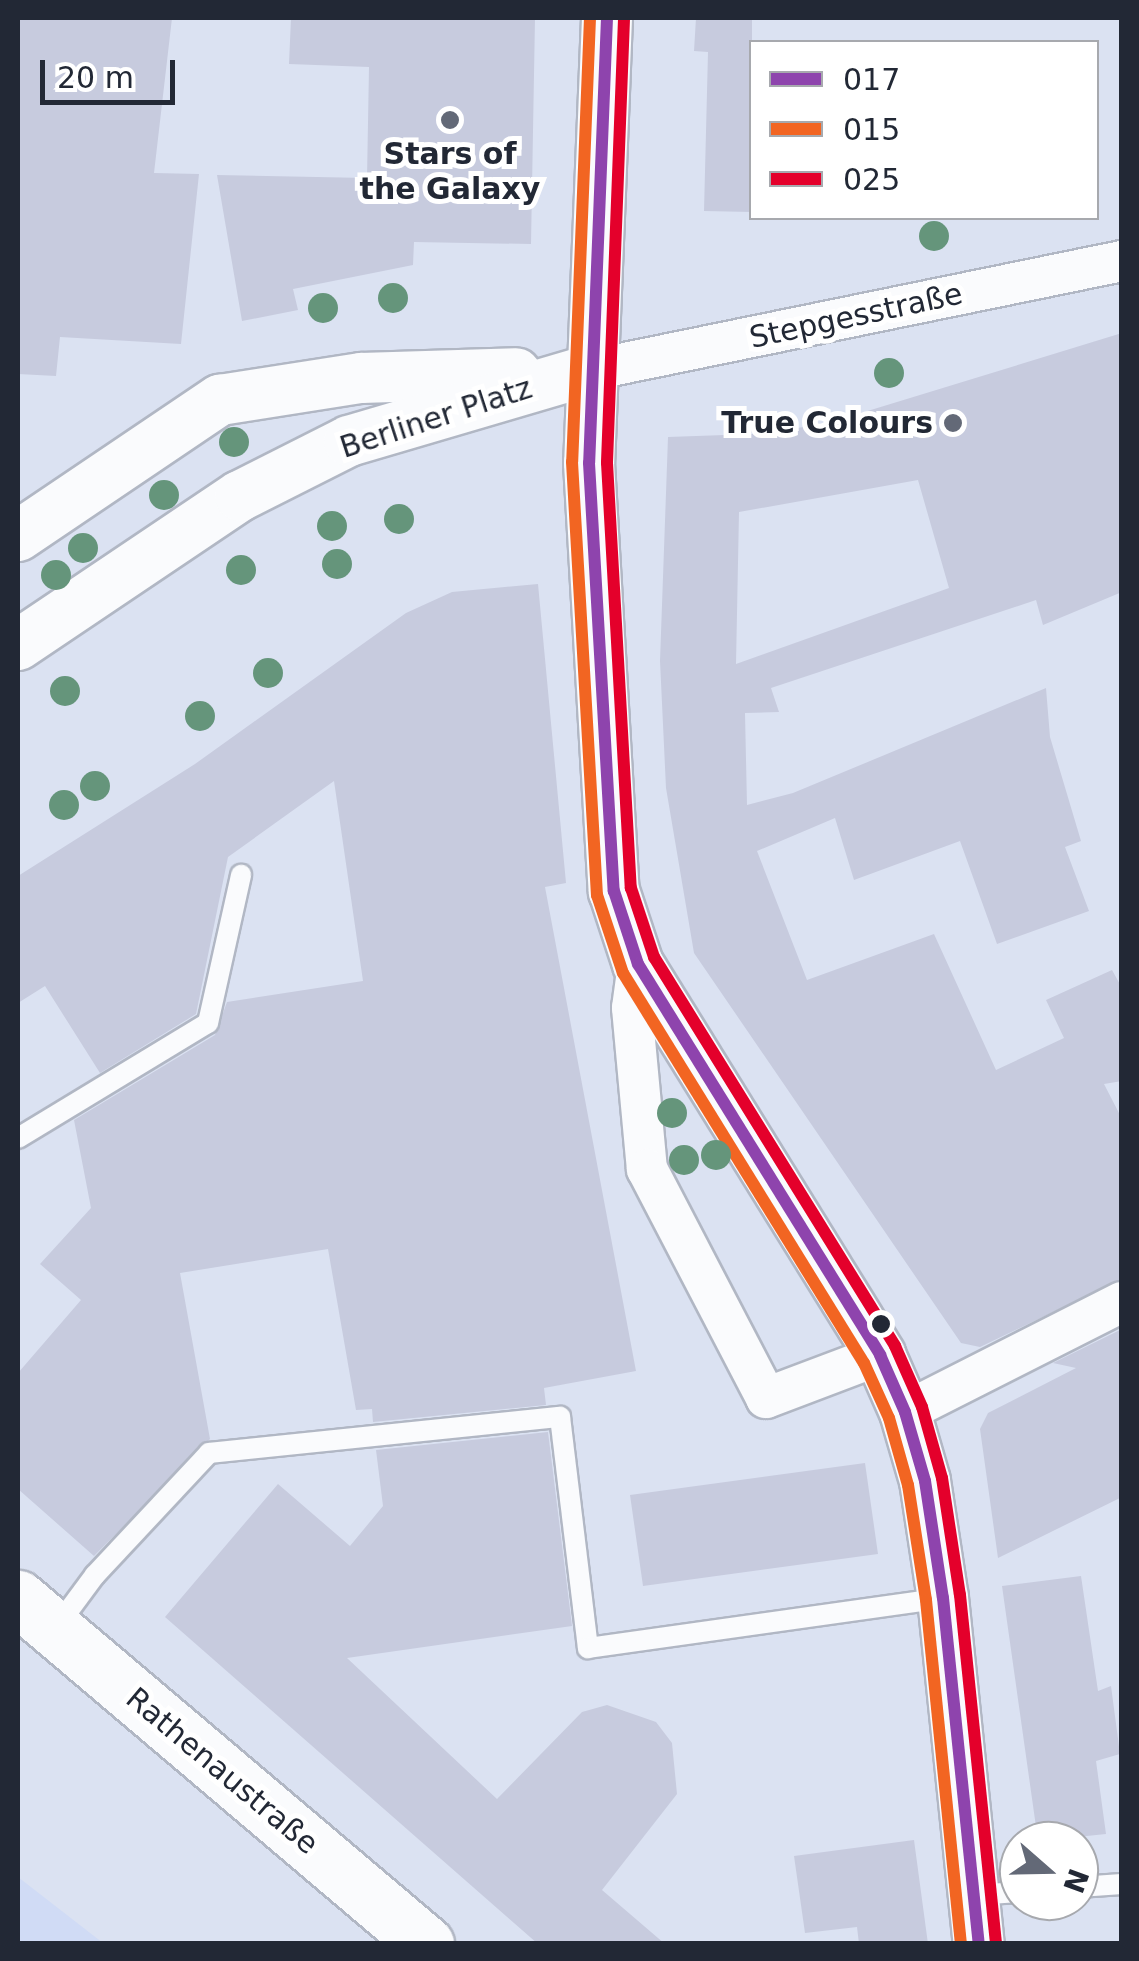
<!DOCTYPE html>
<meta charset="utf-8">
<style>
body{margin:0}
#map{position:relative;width:1139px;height:1961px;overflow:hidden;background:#dbe2f2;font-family:"DejaVu Sans",sans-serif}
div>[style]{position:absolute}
.built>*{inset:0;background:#d0dbf5}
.building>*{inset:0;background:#c7cbde}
.roads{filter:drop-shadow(2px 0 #b1b7c4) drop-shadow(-2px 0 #b1b7c4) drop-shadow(0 2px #b1b7c4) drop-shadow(0 -2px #b1b7c4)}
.service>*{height:20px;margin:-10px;padding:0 10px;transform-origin:10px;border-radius:10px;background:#fafbfd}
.minor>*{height:40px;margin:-20px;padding:0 20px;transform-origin:20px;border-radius:20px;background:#fafbfd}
.tertiary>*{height:50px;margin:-25px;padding:0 25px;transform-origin:25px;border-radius:25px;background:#fafbfd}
.primary>*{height:55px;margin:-27.5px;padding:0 27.5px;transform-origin:27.5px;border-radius:27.5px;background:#fafbfd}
.bus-1>*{height:12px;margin:-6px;padding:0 6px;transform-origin:6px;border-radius:6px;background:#8e44ad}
.bus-2>*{height:12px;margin:-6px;padding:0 6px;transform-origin:6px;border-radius:6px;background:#f26522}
.bus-3>*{height:12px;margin:-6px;padding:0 6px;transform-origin:6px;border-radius:6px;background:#e4002b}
.trees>*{width:30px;height:30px;margin:-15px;border-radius:50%;background:#65957b}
.dots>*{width:28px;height:28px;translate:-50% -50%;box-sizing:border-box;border:5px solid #fff;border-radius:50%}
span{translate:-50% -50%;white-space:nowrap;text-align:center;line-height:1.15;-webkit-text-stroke:10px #fff;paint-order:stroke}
.poi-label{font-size:30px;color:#222835;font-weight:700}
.right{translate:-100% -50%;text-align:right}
.street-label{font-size:30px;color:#222835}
.frame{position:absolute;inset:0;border:20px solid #222835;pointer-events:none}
.legend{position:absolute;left:749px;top:40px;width:350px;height:180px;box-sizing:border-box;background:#fff;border:2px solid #a7a9ae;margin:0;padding:12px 18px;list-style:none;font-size:30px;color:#222835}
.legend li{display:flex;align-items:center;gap:20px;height:50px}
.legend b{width:50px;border:2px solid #a7a9ae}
.north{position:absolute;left:999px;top:1821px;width:100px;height:100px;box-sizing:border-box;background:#fff;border:2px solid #a7a9ae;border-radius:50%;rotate:110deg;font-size:28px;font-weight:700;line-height:40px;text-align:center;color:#222835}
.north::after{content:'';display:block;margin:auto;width:35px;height:45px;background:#636977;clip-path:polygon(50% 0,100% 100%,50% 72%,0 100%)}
.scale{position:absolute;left:40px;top:60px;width:135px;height:45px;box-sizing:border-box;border:5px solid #222835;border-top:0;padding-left:12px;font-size:30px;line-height:35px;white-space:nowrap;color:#222835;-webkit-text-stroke:8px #fff;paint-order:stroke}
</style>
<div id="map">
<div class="built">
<i style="clip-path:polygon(18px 1877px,103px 1943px,18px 1943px)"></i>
</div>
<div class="building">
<i style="clip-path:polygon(18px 18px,172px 18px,154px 173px,199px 174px,181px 344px,60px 337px,56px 376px,18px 374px)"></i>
<i style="clip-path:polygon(291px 18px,535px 18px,531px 244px,414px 242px,413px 265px,293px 289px,298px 310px,242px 321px,217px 175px,367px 178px,369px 67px,289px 64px)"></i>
<i style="clip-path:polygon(696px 18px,752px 18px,752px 212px,704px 211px,708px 52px,694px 51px)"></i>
<i style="clip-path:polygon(evenodd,1122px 333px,1122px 592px,1043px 625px,1036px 600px,771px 688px,779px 712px,745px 713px,747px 805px,793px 793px,1046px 688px,1050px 737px,1081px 841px,1065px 847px,1089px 911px,997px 944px,960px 841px,854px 880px,835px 818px,757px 851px,807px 980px,934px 934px,996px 1070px,1064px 1038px,1046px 1000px,1112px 970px,1122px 988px,1122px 1081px,1104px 1084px,1122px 1119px,1122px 1279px,980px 1347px,961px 1343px,694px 953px,666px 788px,660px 661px,668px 437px,753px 434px,863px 419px,861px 413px,1122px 333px,918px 480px,949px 588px,736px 664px,739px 512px,918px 480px)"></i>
<i style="clip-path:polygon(538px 584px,566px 883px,545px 887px,636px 1371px,544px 1388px,546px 1405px,373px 1422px,372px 1409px,356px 1410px,328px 1249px,180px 1273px,210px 1439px,94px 1556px,18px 1489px,18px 1373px,81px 1300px,40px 1264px,91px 1208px,74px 1120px,215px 1035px,227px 1002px,363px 981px,334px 781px,228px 857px,196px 1014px,100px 1073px,45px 986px,18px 1003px,18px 876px,195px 764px,406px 613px,452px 592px)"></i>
<i style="clip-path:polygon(1122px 1329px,1122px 1497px,998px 1558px,980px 1429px,988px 1413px,1076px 1368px,1053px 1363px)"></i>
<i style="clip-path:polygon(548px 1432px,572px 1626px,347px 1658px,497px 1799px,582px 1712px,607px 1705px,656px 1722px,672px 1743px,677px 1794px,602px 1890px,665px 1944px,538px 1944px,165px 1617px,278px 1484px,350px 1546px,383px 1506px,376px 1450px)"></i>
<i style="clip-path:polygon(865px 1463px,878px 1554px,643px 1586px,630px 1495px)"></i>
<i style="clip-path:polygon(1081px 1576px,1098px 1691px,1111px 1686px,1120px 1754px,1096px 1761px,1106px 1834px,1038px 1841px,1002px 1586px)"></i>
<i style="clip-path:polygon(914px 1840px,928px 1944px,859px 1944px,857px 1927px,805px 1933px,794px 1856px)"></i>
</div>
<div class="roads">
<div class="service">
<i style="left:18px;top:1138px;width:222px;rotate:-31.2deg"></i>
<i style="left:208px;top:1023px;width:152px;rotate:-77.4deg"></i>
<i style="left:55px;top:1629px;width:67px;rotate:-53.5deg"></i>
<i style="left:95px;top:1575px;width:167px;rotate:-46.9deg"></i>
<i style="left:209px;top:1453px;width:353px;rotate:-5.9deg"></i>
<i style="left:560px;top:1417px;width:233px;rotate:83.1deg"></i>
<i style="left:588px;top:1648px;width:359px;rotate:-8deg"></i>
<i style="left:1079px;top:1887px;width:43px;rotate:-4deg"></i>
<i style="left:974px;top:1895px;width:45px;rotate:-3.8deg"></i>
</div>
<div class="minor">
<i style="left:591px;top:370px;width:542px;rotate:-11.6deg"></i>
<i style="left:638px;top:964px;width:44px;rotate:97.8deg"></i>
<i style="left:632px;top:1008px;width:162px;rotate:84.7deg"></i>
<i style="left:647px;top:1169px;width:258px;rotate:62.5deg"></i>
<i style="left:766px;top:1398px;width:122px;rotate:-20.7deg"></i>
<i style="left:905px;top:1412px;width:243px;rotate:-26.9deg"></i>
</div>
<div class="tertiary">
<i style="left:607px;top:18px;width:445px;rotate:92.3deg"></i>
<i style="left:589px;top:463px;width:429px;rotate:86.7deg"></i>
<i style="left:614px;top:891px;width:77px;rotate:71.8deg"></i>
<i style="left:638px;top:964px;width:460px;rotate:58.2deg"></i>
<i style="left:880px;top:1355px;width:62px;rotate:66.3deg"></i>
<i style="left:905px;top:1412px;width:72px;rotate:73.8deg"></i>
<i style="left:925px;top:1481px;width:118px;rotate:81.3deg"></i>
<i style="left:943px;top:1598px;width:348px;rotate:84.1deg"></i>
<i style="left:18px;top:536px;width:244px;rotate:-34deg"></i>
<i style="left:220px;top:400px;width:143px;rotate:-8.9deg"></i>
<i style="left:361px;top:378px;width:155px;rotate:-1.8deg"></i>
<i style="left:18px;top:645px;width:267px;rotate:-33.9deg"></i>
<i style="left:240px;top:496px;width:122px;rotate:-26.8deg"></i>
<i style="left:349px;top:441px;width:252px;rotate:-16.4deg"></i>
</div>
<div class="primary">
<i style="left:18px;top:1598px;width:535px;rotate:40.3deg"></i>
</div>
</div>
<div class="bus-1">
<i style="left:607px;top:18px;width:445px;rotate:92.3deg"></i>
<i style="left:589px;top:463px;width:429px;rotate:86.7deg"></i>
<i style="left:614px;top:891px;width:77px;rotate:71.8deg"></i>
<i style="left:638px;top:964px;width:460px;rotate:58.2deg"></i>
<i style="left:880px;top:1355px;width:62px;rotate:66.3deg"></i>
<i style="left:905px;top:1412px;width:72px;rotate:73.8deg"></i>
<i style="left:925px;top:1481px;width:118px;rotate:81.3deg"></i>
<i style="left:943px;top:1598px;width:348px;rotate:84.1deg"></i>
</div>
<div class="bus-2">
<i style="left:590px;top:18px;width:444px;rotate:92.3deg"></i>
<i style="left:572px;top:462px;width:434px;rotate:86.7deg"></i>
<i style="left:597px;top:895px;width:82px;rotate:71.6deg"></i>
<i style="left:623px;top:973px;width:458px;rotate:58.3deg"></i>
<i style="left:864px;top:1363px;width:60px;rotate:65.6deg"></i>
<i style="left:889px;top:1418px;width:70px;rotate:74.2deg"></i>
<i style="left:908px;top:1485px;width:116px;rotate:81.1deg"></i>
<i style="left:926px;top:1600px;width:346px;rotate:84.2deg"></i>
</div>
<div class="bus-3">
<i style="left:624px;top:19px;width:444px;rotate:92.2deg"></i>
<i style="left:607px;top:463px;width:426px;rotate:86.8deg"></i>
<i style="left:631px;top:888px;width:73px;rotate:71.6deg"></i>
<i style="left:654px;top:957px;width:458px;rotate:58.2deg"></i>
<i style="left:895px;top:1346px;width:67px;rotate:66.1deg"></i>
<i style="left:922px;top:1407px;width:74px;rotate:74.3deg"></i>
<i style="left:942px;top:1478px;width:118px;rotate:81.3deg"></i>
<i style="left:960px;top:1595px;width:349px;rotate:84.1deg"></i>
</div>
<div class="trees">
<i style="left:934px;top:236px"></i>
<i style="left:393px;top:298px"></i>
<i style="left:323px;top:308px"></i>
<i style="left:889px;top:373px"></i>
<i style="left:234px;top:442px"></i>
<i style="left:164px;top:495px"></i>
<i style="left:399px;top:519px"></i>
<i style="left:332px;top:526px"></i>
<i style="left:83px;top:548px"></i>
<i style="left:337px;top:564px"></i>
<i style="left:241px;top:570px"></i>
<i style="left:56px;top:575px"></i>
<i style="left:268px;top:673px"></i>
<i style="left:65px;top:691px"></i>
<i style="left:200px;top:716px"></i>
<i style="left:95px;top:786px"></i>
<i style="left:64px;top:805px"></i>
<i style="left:672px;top:1113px"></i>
<i style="left:716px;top:1155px"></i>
<i style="left:684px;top:1160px"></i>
</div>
<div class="dots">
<i style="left:450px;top:120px;background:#636977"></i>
<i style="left:953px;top:423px;background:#636977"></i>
<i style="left:881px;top:1324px;background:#222835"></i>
</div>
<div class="poi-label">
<span style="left:450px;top:171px">Stars of<br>the Galaxy</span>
<span class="right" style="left:933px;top:423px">True Colours</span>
</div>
<div class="street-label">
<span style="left:856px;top:316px;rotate:-12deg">Stepgesstraße</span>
<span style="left:436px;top:418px;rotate:-18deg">Berliner Platz</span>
<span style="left:222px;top:1771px;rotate:40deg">Rathenaustraße</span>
</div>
<div class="frame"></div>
<ul class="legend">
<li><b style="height:12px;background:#8e44ad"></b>017</li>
<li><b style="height:12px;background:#f26522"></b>015</li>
<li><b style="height:12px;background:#e4002b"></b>025</li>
</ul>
<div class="north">N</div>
<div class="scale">20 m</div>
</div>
